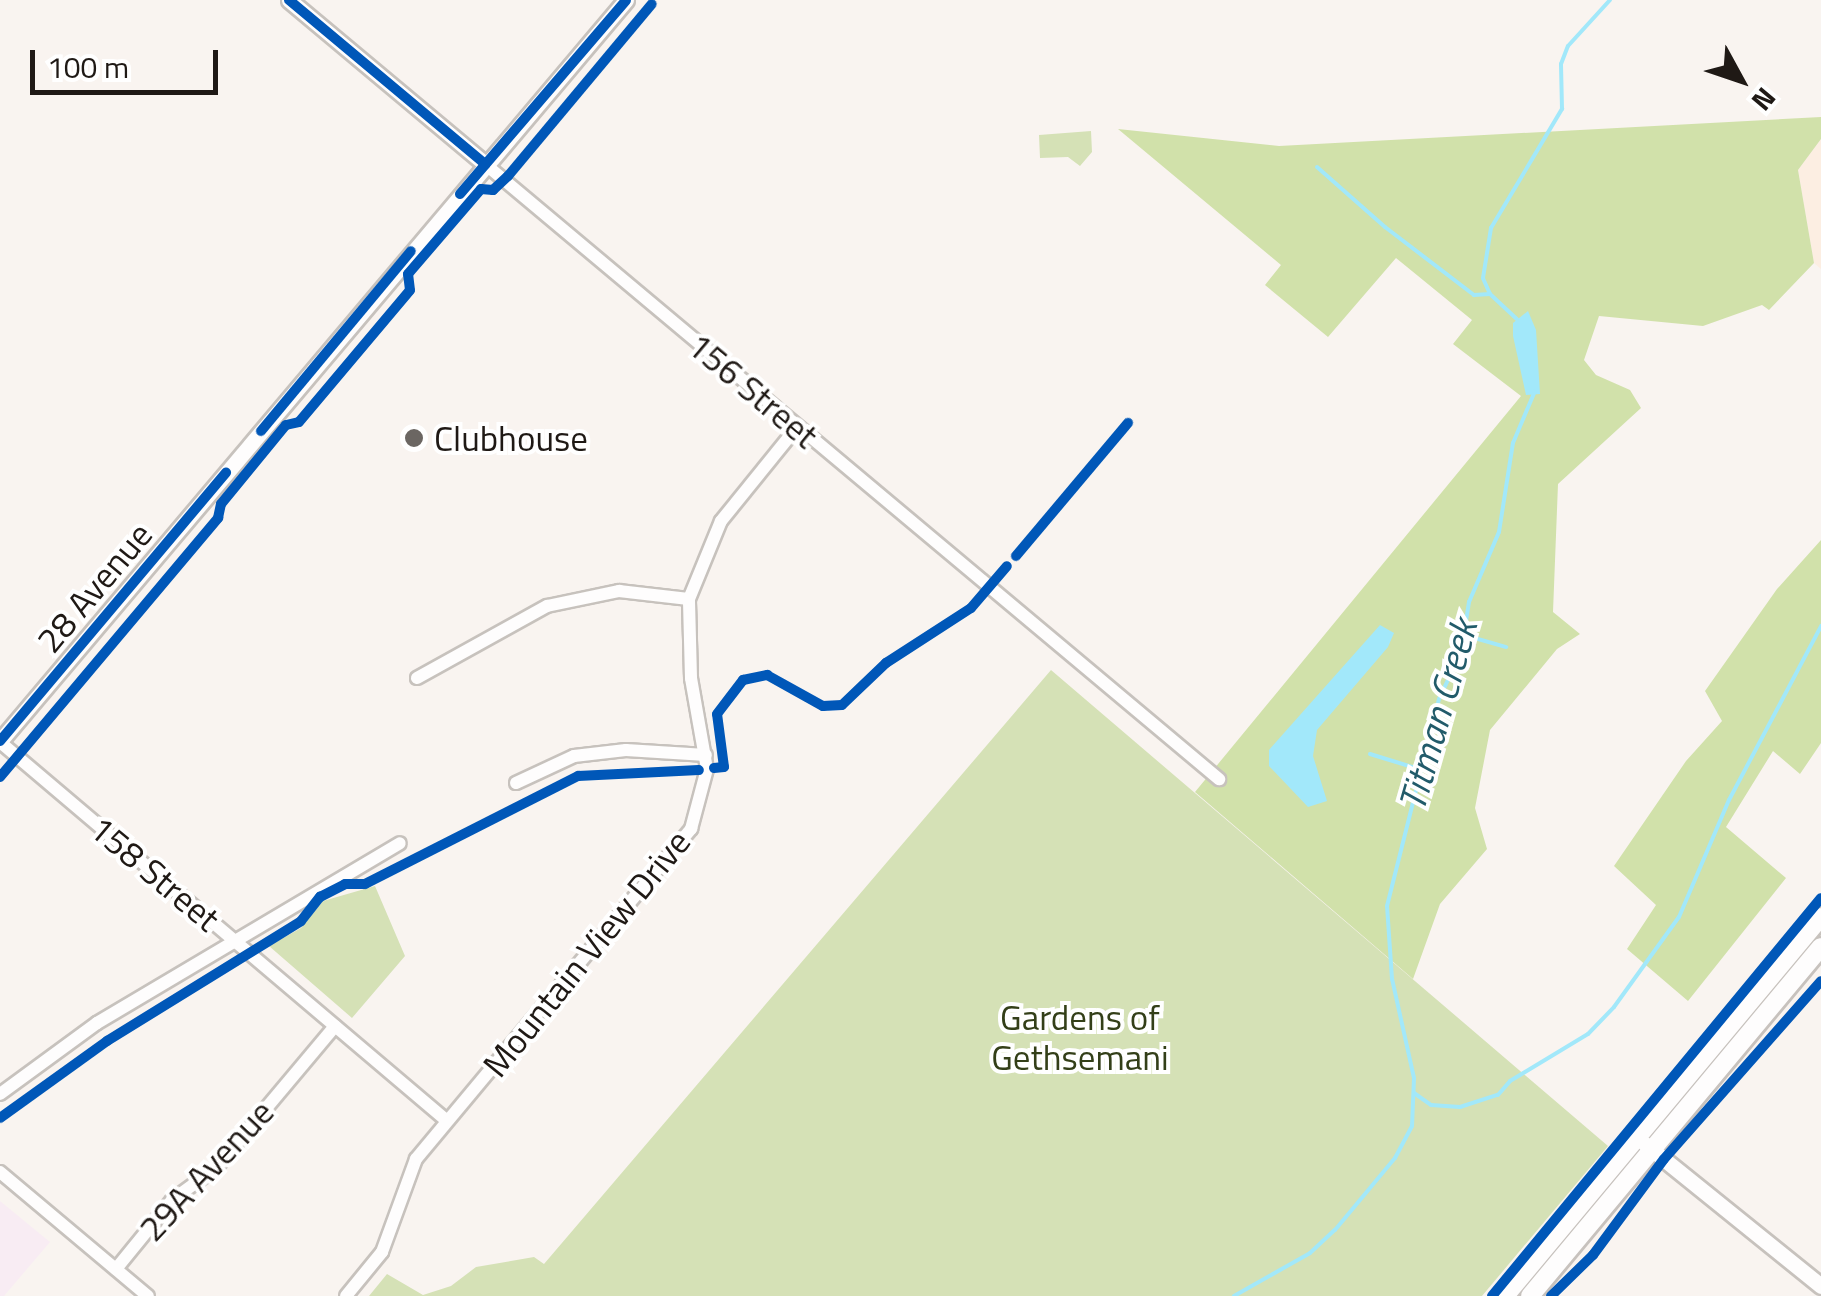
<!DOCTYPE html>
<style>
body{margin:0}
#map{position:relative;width:1821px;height:1296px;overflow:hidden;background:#f9f4f0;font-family:"Titillium Web",sans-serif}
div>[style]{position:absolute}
.built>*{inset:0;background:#fceee2}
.education>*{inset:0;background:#f8ecf3}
.green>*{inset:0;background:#d5e1b6}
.forest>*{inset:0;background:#d1e1aa}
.water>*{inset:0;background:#a2e8fa}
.stream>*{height:4px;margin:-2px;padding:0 2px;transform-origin:2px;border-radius:2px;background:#a2e8fa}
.roads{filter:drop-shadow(2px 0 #c7c2bd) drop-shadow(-2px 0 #c7c2bd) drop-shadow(0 2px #c7c2bd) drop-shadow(0 -2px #c7c2bd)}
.minor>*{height:12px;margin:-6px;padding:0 6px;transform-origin:6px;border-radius:6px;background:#fefdfd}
.tertiary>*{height:15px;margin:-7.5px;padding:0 7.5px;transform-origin:7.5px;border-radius:7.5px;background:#fefdfd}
.secondary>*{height:18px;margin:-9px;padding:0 9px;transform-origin:9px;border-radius:9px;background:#fefdfd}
.cycleway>*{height:10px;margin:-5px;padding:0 5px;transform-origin:5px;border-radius:5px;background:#0057b8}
.dots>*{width:28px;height:28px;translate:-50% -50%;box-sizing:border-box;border:5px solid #fff;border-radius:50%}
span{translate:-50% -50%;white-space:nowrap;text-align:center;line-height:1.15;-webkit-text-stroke:8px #fff;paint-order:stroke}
.street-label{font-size:35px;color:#1f1915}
.poi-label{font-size:35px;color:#1f1915}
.left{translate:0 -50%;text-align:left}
.park-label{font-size:35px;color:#333f18}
.water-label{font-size:38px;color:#225b6a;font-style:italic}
.north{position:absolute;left:1691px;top:30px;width:100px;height:100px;-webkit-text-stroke:8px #fff;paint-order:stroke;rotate:130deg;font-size:28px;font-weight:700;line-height:40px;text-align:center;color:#1f1915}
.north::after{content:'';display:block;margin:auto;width:35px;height:45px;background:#1f1915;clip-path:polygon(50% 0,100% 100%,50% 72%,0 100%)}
.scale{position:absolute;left:30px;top:50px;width:188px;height:45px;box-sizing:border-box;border:5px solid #1f1915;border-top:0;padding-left:12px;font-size:30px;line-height:35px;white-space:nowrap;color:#1f1915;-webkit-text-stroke:8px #fff;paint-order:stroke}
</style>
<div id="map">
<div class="built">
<i style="clip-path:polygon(1821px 139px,1821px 269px,1814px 263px,1798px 170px)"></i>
</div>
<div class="education">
<i style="clip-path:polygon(0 1201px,50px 1242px,4px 1296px,0 1296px)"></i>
</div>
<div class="green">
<i style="clip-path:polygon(1091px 131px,1092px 152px,1080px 166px,1068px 157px,1040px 158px,1039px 135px)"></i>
<i style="clip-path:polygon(1051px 670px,1608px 1146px,1482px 1296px,369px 1296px,387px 1274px,423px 1295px,451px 1286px,476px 1267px,534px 1257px,544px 1264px)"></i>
<i style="clip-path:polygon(375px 886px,405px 956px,352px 1018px,269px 946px,301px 928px,323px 901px)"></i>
</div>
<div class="forest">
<i style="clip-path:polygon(1821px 117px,1821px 139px,1798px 170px,1814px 263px,1769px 310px,1762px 305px,1703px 326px,1599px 316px,1584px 360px,1596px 375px,1630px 390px,1641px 408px,1558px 484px,1553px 612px,1580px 634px,1557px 649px,1490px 730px,1475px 808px,1487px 849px,1440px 904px,1413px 979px,1195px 792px,1521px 396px,1453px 344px,1472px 320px,1396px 258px,1328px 337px,1265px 285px,1281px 265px,1118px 129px,1279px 146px)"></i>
<i style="clip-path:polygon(1821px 540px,1821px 743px,1800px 774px,1773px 751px,1726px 827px,1786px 878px,1688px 1001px,1627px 949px,1656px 905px,1614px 866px,1686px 761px,1722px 721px,1705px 691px,1777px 589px)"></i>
</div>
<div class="water">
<i style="clip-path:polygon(1528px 311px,1536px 330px,1540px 394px,1526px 395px,1513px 336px,1513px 323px)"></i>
<i style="clip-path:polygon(1380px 625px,1394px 633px,1388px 647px,1317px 730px,1313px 756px,1327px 801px,1308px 807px,1269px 766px,1269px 750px)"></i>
</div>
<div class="stream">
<i style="left:1317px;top:167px;width:91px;rotate:41.4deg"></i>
<i style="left:1385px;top:227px;width:112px;rotate:37.4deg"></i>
<i style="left:1474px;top:295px;width:16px;rotate:-4deg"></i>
<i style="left:1490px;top:294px;width:37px;rotate:43deg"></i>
<i style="left:1490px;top:294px;width:17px;rotate:-114deg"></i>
<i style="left:1483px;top:278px;width:51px;rotate:-80.9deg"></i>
<i style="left:1491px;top:228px;width:139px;rotate:-59.2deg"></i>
<i style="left:1562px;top:109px;width:45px;rotate:-91.3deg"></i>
<i style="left:1561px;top:64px;width:19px;rotate:-69deg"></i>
<i style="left:1568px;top:46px;width:62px;rotate:-47.6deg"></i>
<i style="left:1464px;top:635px;width:44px;rotate:15.9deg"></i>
<i style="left:1370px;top:754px;width:54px;rotate:17.1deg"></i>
<i style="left:1414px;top:1093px;width:21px;rotate:35deg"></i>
<i style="left:1431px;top:1105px;width:29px;rotate:4deg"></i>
<i style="left:1460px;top:1107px;width:40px;rotate:-18deg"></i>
<i style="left:1498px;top:1095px;width:18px;rotate:-49deg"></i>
<i style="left:1510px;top:1081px;width:91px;rotate:-31.1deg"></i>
<i style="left:1588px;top:1034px;width:37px;rotate:-46deg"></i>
<i style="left:1614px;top:1007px;width:111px;rotate:-54.2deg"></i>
<i style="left:1679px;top:917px;width:127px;rotate:-66.9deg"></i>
<i style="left:1729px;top:800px;width:197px;rotate:-62.1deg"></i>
<i style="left:1234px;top:1296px;width:87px;rotate:-29.5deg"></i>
<i style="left:1310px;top:1253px;width:34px;rotate:-43deg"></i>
<i style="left:1335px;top:1230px;width:94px;rotate:-50.2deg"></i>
<i style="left:1395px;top:1158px;width:36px;rotate:-62deg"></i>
<i style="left:1412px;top:1126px;width:48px;rotate:-87.6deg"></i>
<i style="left:1414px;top:1078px;width:101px;rotate:-102.5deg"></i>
<i style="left:1392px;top:979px;width:73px;rotate:-93.9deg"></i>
<i style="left:1387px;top:906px;width:213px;rotate:-75.9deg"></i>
<i style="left:1439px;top:699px;width:52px;rotate:-64.9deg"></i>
<i style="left:1461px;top:652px;width:51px;rotate:-80.9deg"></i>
<i style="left:1469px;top:602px;width:76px;rotate:-66.8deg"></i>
<i style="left:1499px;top:532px;width:90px;rotate:-81.1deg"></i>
<i style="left:1513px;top:443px;width:56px;rotate:-67.1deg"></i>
</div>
<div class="roads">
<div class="minor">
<i style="left:485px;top:164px;width:958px;rotate:39.96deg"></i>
<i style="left:417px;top:678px;width:149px;rotate:-29deg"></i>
<i style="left:547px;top:606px;width:74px;rotate:-11.8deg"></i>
<i style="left:619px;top:591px;width:70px;rotate:6.5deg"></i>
<i style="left:0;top:742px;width:586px;rotate:40.29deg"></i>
<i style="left:516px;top:783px;width:64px;rotate:-25deg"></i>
<i style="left:574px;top:756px;width:52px;rotate:-6.6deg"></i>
<i style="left:626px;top:750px;width:80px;rotate:3.6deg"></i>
<i style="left:0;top:1094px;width:120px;rotate:-36.2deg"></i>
<i style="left:97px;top:1023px;width:352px;rotate:-30.7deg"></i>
<i style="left:0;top:1172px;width:193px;rotate:40deg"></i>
<i style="left:116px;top:1269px;width:89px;rotate:-50.9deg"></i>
<i style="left:172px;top:1200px;width:54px;rotate:-36deg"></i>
<i style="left:216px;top:1168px;width:185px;rotate:-50deg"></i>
<i style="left:346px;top:1296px;width:57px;rotate:-50.7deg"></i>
<i style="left:382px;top:1252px;width:99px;rotate:-69.9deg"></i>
<i style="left:416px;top:1159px;width:430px;rotate:-50.2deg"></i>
<i style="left:691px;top:829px;width:62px;rotate:-75.1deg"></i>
<i style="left:707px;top:769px;width:92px;rotate:-100deg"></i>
<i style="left:691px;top:678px;width:79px;rotate:-91.5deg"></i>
<i style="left:689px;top:599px;width:84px;rotate:-67.7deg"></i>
<i style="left:721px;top:521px;width:121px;rotate:-51deg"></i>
</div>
<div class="tertiary">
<i style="left:289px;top:0;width:256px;rotate:39.9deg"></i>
<i style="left:0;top:741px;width:970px;rotate:-49.81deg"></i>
<i style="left:1645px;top:1144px;width:226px;rotate:38.9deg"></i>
</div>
<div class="secondary">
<i style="left:1505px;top:1296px;width:493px;rotate:-50.2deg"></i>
<i style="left:1530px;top:1296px;width:454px;rotate:-50.2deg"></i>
</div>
</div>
<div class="cycleway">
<i style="left:289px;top:0;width:256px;rotate:39.9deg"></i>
<i style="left:460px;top:194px;width:255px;rotate:-49.4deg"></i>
<i style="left:261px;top:431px;width:234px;rotate:-50.2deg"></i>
<i style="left:1016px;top:556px;width:174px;rotate:-49.9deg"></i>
<i style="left:0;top:741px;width:351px;rotate:-49.9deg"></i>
<i style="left:714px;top:768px;width:10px;rotate:-6deg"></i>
<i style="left:724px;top:767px;width:53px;rotate:-97.5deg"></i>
<i style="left:717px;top:714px;width:43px;rotate:-52.6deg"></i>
<i style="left:743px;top:680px;width:25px;rotate:-12deg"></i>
<i style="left:767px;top:675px;width:64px;rotate:29deg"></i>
<i style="left:823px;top:706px;width:19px;rotate:-3deg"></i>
<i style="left:842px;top:705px;width:61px;rotate:-43.7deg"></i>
<i style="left:886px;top:663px;width:101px;rotate:-32.9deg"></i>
<i style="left:971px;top:608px;width:55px;rotate:-49.4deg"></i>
<i style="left:0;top:777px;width:339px;rotate:-49.9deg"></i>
<i style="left:218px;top:518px;width:14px;rotate:-78deg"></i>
<i style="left:221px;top:504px;width:102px;rotate:-50.6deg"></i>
<i style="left:286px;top:425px;width:13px;rotate:-13deg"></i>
<i style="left:299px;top:422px;width:172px;rotate:-49.9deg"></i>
<i style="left:410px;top:290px;width:16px;rotate:-97deg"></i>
<i style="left:408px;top:274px;width:112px;rotate:-49.3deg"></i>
<i style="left:481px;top:189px;width:12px;rotate:5deg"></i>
<i style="left:493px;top:190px;width:21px;rotate:-43deg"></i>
<i style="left:508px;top:176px;width:224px;rotate:-50.1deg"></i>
<i style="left:0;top:1118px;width:132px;rotate:-35.7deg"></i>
<i style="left:107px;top:1041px;width:228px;rotate:-31.7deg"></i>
<i style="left:301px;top:921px;width:31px;rotate:-52deg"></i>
<i style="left:320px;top:897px;width:28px;rotate:-27deg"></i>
<i style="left:345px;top:884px;width:20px"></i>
<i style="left:365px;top:884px;width:239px;rotate:-26.9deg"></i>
<i style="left:578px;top:776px;width:121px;rotate:-2.8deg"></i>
<i style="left:1492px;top:1296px;width:516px;rotate:-50.42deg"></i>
<i style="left:1551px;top:1296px;width:59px;rotate:-44.3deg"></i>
<i style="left:1593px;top:1255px;width:119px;rotate:-53.5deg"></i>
<i style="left:1664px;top:1159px;width:237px;rotate:-48.6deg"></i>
</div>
<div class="dots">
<i style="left:414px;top:438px;background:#6b6662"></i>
</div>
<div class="street-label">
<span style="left:753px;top:390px;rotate:40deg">156 Street</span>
<span style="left:94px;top:587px;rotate:-50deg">28 Avenue</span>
<span style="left:155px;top:873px;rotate:40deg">158 Street</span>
<span style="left:586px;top:953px;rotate:-51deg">Mountain View Drive</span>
<span style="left:206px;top:1170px;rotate:-47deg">29A Avenue</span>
</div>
<div class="poi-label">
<span class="left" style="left:434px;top:438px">Clubhouse</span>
</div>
<div class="park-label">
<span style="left:1080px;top:1037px">Gardens of<br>Gethsemani</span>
</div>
<div class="water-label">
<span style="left:1438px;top:715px;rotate:-74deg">Titman Creek</span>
</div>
<div class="north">N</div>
<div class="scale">100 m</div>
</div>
